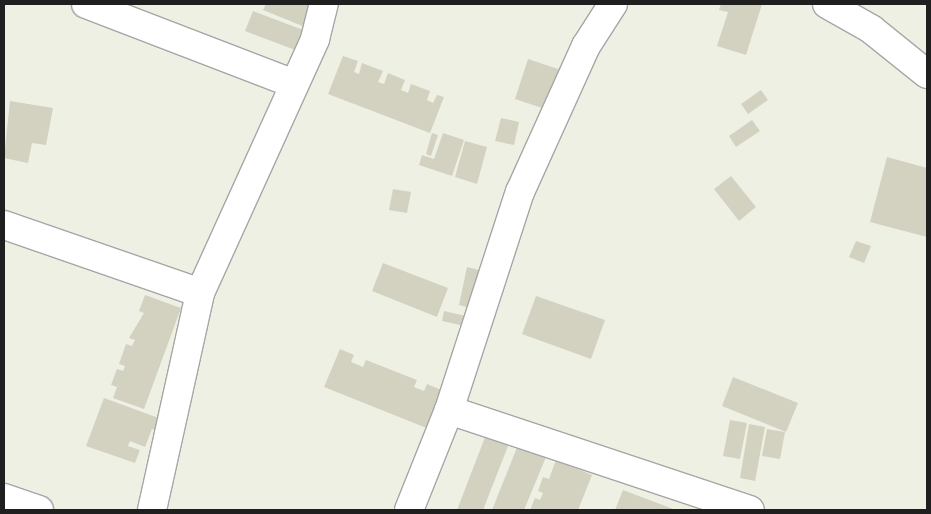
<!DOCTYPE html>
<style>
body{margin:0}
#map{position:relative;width:931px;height:514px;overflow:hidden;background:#eef0e4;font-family:"Golos Text",sans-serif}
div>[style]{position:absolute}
.building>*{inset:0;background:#d3d2c1}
.roads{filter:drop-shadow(1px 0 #a6a6a6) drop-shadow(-1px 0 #a6a6a6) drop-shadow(0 1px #a6a6a6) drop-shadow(0 -1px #a6a6a6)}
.minor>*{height:28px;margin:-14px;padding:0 14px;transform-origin:14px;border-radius:14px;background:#fff}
span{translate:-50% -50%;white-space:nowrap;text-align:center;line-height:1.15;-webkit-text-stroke:4.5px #fff;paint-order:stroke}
.frame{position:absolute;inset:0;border:5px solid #1f1f1f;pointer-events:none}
</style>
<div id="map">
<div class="building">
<i style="clip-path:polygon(266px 4px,314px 4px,305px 27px,263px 10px)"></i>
<i style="clip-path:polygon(721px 4px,762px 4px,746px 55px,717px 46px,728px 12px,719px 10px)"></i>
<i style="clip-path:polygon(253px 11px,314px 34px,306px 54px,245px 31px)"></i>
<i style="clip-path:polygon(343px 56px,358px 61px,354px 72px,359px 74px,362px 63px,383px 71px,378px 82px,384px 84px,388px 73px,405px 80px,401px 90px,408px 93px,411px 84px,430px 91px,427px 100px,433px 103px,437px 95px,444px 97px,430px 133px,328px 94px)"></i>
<i style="clip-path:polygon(528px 59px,567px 72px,554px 112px,515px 99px)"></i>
<i style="clip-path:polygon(761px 90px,768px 100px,748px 114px,741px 104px)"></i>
<i style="clip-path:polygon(10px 101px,53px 108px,46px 145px,32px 143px,28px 163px,4px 158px)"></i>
<i style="clip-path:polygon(501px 118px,519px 122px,514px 145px,495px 141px)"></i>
<i style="clip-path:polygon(752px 120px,760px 131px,736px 147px,729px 136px)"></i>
<i style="clip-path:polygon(432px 133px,438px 135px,431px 156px,426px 154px)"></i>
<i style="clip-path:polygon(443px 133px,464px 140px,452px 176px,419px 165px,422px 155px,434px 159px)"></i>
<i style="clip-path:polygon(465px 141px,487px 147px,477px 184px,455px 177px)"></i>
<i style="clip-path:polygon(887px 157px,927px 168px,927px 237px,870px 222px)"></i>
<i style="clip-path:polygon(731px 176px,756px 207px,739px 221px,714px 189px)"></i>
<i style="clip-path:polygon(393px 189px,411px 192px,407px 213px,389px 210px)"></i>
<i style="clip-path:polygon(856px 241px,871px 246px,864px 263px,849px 257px)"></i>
<i style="clip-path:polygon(383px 263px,448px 288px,437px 317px,372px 291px)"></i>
<i style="clip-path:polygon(467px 267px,487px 272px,479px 310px,459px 305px)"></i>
<i style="clip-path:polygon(145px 295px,181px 308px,144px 409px,113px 398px,117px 387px,111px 385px,117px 369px,123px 371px,125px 366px,119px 364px,126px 344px,132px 346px,135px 340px,129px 338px,144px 313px,139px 311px)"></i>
<i style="clip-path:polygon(536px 296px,605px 320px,591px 359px,522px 334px)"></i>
<i style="clip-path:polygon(444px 311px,466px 316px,465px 326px,442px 321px)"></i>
<i style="clip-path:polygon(340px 349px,354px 355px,351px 362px,363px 367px,366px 360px,417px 380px,414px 387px,424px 391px,427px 384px,444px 391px,429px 429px,324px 387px)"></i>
<i style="clip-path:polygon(733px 377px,798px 403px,786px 432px,722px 406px)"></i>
<i style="clip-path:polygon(104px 398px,164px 420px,159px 432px,152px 429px,145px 447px,130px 441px,128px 446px,140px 450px,135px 463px,86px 446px)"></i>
<i style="clip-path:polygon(730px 420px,747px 423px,740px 459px,723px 456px)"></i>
<i style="clip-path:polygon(749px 424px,765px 427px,755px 481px,740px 478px)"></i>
<i style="clip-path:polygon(767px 429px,785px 432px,780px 459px,762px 456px)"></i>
<i style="clip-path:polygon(487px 432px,510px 441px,483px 510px,457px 510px)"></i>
<i style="clip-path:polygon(518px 445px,546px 457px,524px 510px,492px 510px)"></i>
<i style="clip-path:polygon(556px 460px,592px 475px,578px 510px,530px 510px,535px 498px,540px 500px,543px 493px,538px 491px,543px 477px,549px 479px)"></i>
<i style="clip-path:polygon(623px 490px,676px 510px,615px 510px)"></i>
</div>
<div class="roads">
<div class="minor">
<i style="left:86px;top:4px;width:221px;rotate:21deg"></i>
<i style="left:827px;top:4px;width:51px;rotate:29.6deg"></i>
<i style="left:871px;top:29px;width:72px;rotate:38.8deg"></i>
<i style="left:4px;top:225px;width:207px;rotate:19.1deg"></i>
<i style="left:449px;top:410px;width:317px;rotate:18.4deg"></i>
<i style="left:4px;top:498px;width:37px;rotate:19deg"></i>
<i style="left:152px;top:510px;width:222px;rotate:-77.5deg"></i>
<i style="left:200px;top:293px;width:279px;rotate:-65.6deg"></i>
<i style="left:315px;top:39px;width:36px;rotate:-76deg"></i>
<i style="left:409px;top:510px;width:108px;rotate:-68.2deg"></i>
<i style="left:449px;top:410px;width:229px;rotate:-72deg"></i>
<i style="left:520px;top:192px;width:160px;rotate:-65.7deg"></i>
<i style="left:586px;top:46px;width:50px;rotate:-57.3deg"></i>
</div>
</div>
<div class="frame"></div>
</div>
